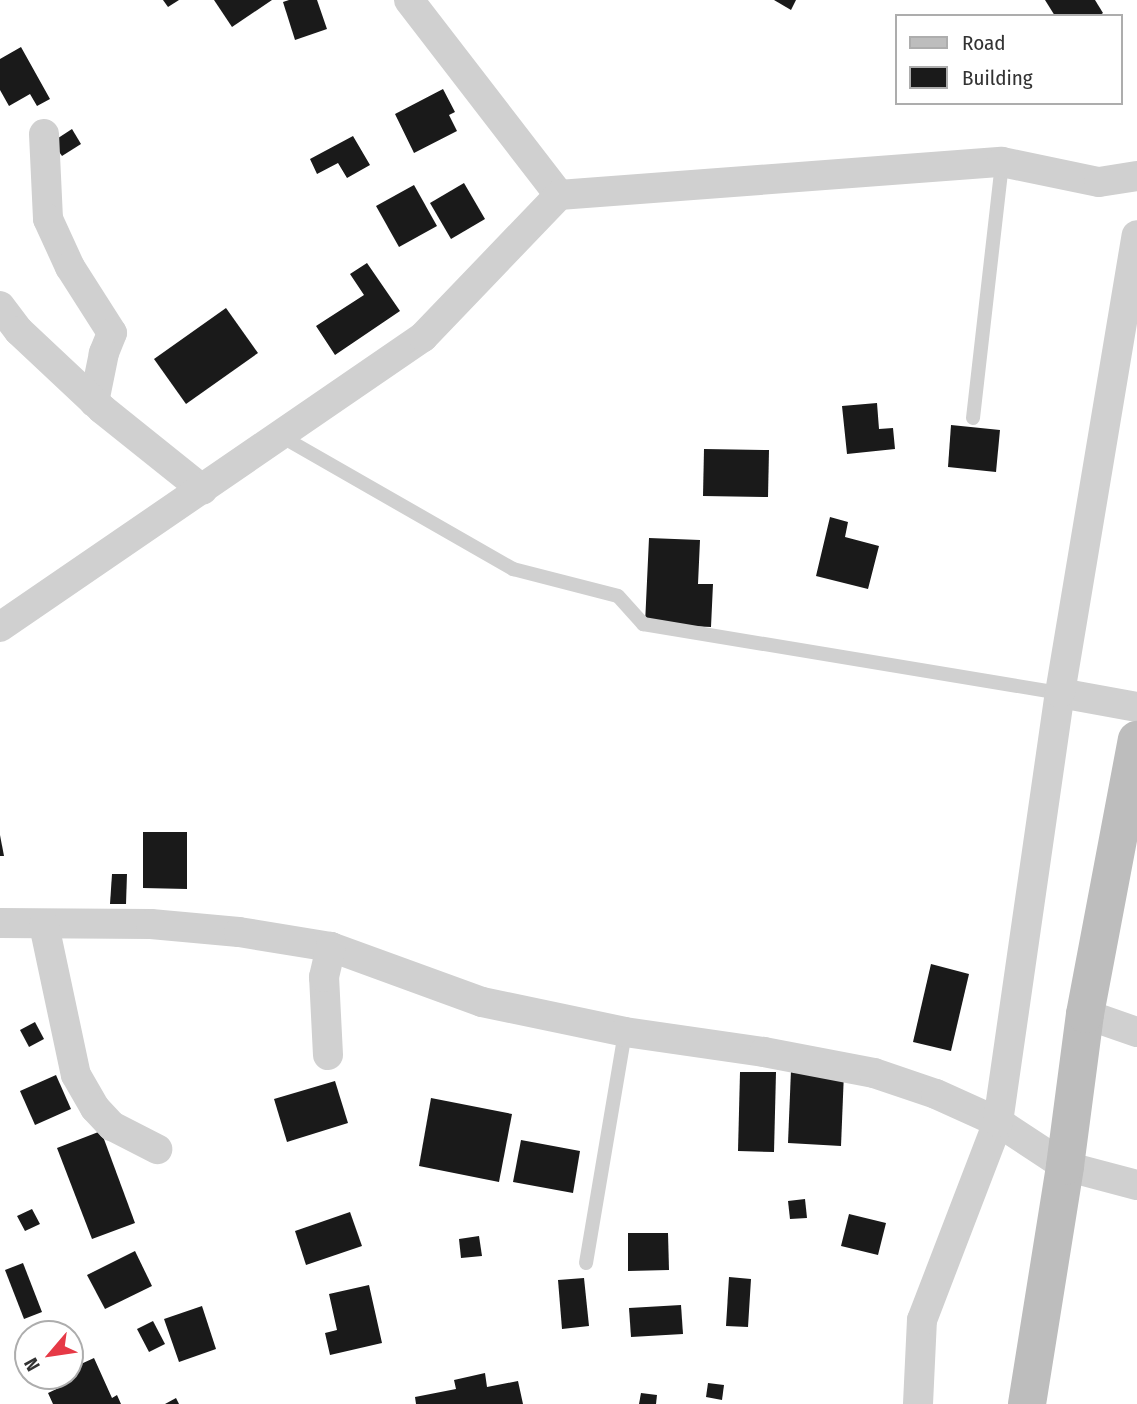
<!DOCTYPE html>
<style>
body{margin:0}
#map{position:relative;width:1137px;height:1404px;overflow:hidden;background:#fff;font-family:"Fira Sans Condensed",sans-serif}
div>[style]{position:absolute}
.building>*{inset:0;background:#1a1a1a}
.lane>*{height:14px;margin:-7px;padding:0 7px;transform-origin:7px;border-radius:7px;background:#d0d0d0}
.street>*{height:30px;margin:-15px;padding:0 15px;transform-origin:15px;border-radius:15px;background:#d0d0d0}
.secondary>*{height:38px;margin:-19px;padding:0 19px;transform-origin:19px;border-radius:19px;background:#bdbdbd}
span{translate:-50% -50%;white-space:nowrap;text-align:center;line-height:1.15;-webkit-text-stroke:7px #fff;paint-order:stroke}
.legend{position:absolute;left:895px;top:14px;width:228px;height:91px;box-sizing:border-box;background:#fff;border:2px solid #adadad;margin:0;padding:9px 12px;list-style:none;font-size:21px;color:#333}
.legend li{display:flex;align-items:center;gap:14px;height:35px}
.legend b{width:35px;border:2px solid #adadad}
.north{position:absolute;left:14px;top:1320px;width:70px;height:70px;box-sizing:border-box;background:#fff;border:2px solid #adadad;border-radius:50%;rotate:241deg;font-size:19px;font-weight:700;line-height:28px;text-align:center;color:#333}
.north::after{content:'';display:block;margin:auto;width:24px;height:32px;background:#e63946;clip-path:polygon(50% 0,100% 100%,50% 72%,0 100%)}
</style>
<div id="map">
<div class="building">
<i style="clip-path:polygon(163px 0,179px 0,168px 7px)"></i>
<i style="clip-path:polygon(214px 0,272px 0,232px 27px)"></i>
<i style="clip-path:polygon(289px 0,317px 0,327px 29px,295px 40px,283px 2px)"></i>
<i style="clip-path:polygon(774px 0,796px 0,791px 10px)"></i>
<i style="clip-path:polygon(1045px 0,1095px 0,1103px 13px,1099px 16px,1055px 16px)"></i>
<i style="clip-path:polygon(21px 47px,50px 99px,37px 106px,30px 94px,9px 106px,0 90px,0 59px)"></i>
<i style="clip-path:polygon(443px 89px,455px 112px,449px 115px,457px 131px,414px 153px,395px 114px)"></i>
<i style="clip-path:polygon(72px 129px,81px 144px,62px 156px,52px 142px)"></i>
<i style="clip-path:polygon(353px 136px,370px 165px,347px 178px,338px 163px,317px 174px,310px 159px)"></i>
<i style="clip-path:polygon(464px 183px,485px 219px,451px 239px,430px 203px)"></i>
<i style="clip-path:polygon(414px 185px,437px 226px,399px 247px,376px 206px)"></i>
<i style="clip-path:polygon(367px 263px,400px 311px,335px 355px,316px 326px,364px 295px,350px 274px)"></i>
<i style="clip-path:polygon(226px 308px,258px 353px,186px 404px,154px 359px)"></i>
<i style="clip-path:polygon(877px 403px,879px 429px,893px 428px,895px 449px,847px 454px,842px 406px)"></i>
<i style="clip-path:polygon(951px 425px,1000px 430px,996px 472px,948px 467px)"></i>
<i style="clip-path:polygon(704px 449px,769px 450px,768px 497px,703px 496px)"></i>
<i style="clip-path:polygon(830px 517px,848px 522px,845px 537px,879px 546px,868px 589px,816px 576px)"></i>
<i style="clip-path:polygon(649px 538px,700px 540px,698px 584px,713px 584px,711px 627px,645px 624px)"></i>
<i style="clip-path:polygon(143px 832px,187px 832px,187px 889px,143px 888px)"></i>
<i style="clip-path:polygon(0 835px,4px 856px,0 856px)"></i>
<i style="clip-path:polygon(112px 874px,127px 874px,126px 904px,110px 904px)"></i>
<i style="clip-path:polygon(931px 964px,969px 974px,951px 1051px,913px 1042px)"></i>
<i style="clip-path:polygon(35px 1022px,44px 1039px,29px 1047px,20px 1030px)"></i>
<i style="clip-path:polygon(791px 1070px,844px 1072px,841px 1146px,788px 1143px)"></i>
<i style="clip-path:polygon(740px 1072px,776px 1072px,774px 1152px,738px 1151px)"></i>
<i style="clip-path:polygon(56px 1075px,71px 1109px,35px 1125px,20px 1091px)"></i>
<i style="clip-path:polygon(335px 1081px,348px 1123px,287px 1142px,274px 1099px)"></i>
<i style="clip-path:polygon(431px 1098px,512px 1114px,499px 1182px,419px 1166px)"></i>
<i style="clip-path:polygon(101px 1131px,135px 1223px,92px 1239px,57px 1148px)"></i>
<i style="clip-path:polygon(521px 1140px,580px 1151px,573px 1193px,513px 1182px)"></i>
<i style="clip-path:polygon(805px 1199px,807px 1218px,790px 1219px,788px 1201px)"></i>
<i style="clip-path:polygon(32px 1209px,40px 1224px,25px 1231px,17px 1216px)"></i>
<i style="clip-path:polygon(350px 1212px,362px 1246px,306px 1265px,295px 1231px)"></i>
<i style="clip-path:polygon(849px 1214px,886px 1223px,878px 1255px,841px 1246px)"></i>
<i style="clip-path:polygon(628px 1233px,668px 1233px,669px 1270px,628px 1271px)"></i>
<i style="clip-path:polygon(479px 1236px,482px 1256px,461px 1258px,459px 1239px)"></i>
<i style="clip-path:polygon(135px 1251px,152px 1286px,105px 1309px,87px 1275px)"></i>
<i style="clip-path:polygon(23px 1263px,42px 1312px,24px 1319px,5px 1270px)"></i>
<i style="clip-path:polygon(729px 1277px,751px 1279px,748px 1327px,726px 1326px)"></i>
<i style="clip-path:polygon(584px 1278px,589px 1326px,562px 1329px,558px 1280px)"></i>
<i style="clip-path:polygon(369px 1285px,382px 1343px,330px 1355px,325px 1333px,337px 1330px,329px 1294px)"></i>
<i style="clip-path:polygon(681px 1305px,683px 1334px,631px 1337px,629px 1308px)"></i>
<i style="clip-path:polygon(202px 1306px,216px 1349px,179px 1362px,164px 1319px)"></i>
<i style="clip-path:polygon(153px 1321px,165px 1344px,149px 1352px,137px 1329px)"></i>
<i style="clip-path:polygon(94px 1358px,112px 1398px,117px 1395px,121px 1404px,53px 1404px,48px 1393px,63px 1386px,58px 1376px,70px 1376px,70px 1369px)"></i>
<i style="clip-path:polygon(485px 1373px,487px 1387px,518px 1381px,523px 1404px,416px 1404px,415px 1397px,456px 1389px,454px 1380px)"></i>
<i style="clip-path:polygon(708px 1383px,724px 1385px,722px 1400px,706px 1397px)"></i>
<i style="clip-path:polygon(641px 1393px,657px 1395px,656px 1404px,639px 1404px)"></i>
<i style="clip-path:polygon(176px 1398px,179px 1404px,165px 1404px)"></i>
</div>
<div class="lane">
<i style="left:973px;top:418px;width:258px;rotate:-83.5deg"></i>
<i style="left:279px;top:435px;width:270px;rotate:29.8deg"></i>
<i style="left:513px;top:569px;width:108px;rotate:14.4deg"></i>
<i style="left:618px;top:596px;width:38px;rotate:48deg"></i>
<i style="left:643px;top:624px;width:423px;rotate:9.4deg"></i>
<i style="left:586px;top:1263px;width:234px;rotate:-80.4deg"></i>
</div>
<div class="street">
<i style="left:409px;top:0;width:246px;rotate:52.4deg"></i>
<i style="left:559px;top:195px;width:444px;rotate:-4.3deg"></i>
<i style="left:1002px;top:162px;width:99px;rotate:11.7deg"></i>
<i style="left:1099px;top:182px;width:38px;rotate:-9deg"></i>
<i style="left:44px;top:134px;width:85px;rotate:87.3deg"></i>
<i style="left:48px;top:219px;width:53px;rotate:65.4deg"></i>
<i style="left:70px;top:267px;width:78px;rotate:57.5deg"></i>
<i style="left:112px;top:333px;width:22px;rotate:112deg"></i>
<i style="left:104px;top:353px;width:50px;rotate:101.5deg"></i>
<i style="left:0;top:306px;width:31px;rotate:53deg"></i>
<i style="left:19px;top:331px;width:114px;rotate:43.2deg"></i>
<i style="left:102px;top:409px;width:129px;rotate:38.7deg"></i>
<i style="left:0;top:627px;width:513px;rotate:-34.43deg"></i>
<i style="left:423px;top:337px;width:197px;rotate:-46.2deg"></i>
<i style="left:1060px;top:693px;width:78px;rotate:10.3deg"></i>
<i style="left:0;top:923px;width:151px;rotate:0.4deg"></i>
<i style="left:151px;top:924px;width:88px;rotate:5.2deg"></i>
<i style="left:239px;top:932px;width:93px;rotate:9.3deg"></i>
<i style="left:331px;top:947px;width:161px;rotate:20deg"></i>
<i style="left:482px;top:1002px;width:146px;rotate:11.8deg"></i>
<i style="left:625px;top:1032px;width:140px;rotate:8.2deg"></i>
<i style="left:764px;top:1052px;width:112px;rotate:10.8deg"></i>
<i style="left:874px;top:1073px;width:65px;rotate:18.7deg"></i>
<i style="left:936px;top:1094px;width:68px;rotate:24.3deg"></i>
<i style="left:998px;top:1122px;width:80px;rotate:33.3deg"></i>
<i style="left:1065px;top:1166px;width:74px;rotate:14.8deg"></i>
<i style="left:44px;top:925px;width:153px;rotate:78deg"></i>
<i style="left:76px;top:1075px;width:38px;rotate:60deg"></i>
<i style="left:95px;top:1108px;width:25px;rotate:47deg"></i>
<i style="left:112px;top:1126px;width:51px;rotate:27.1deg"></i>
<i style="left:1085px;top:1014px;width:55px;rotate:19.1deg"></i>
<i style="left:328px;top:1055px;width:78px;rotate:-92.9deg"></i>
<i style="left:324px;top:977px;width:31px;rotate:-77deg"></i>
<i style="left:918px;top:1404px;width:84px;rotate:-87.3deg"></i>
<i style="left:922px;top:1320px;width:212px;rotate:-69deg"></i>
<i style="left:998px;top:1122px;width:433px;rotate:-81.8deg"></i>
<i style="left:1060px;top:693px;width:464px;rotate:-80.5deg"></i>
</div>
<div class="secondary">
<i style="left:1027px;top:1404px;width:241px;rotate:-80.9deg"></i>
<i style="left:1065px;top:1166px;width:153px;rotate:-82.5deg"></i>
<i style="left:1085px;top:1014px;width:279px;rotate:-79.3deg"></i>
</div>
<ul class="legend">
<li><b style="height:9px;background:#bdbdbd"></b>Road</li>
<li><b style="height:19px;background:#1a1a1a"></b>Building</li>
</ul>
<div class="north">N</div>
</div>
